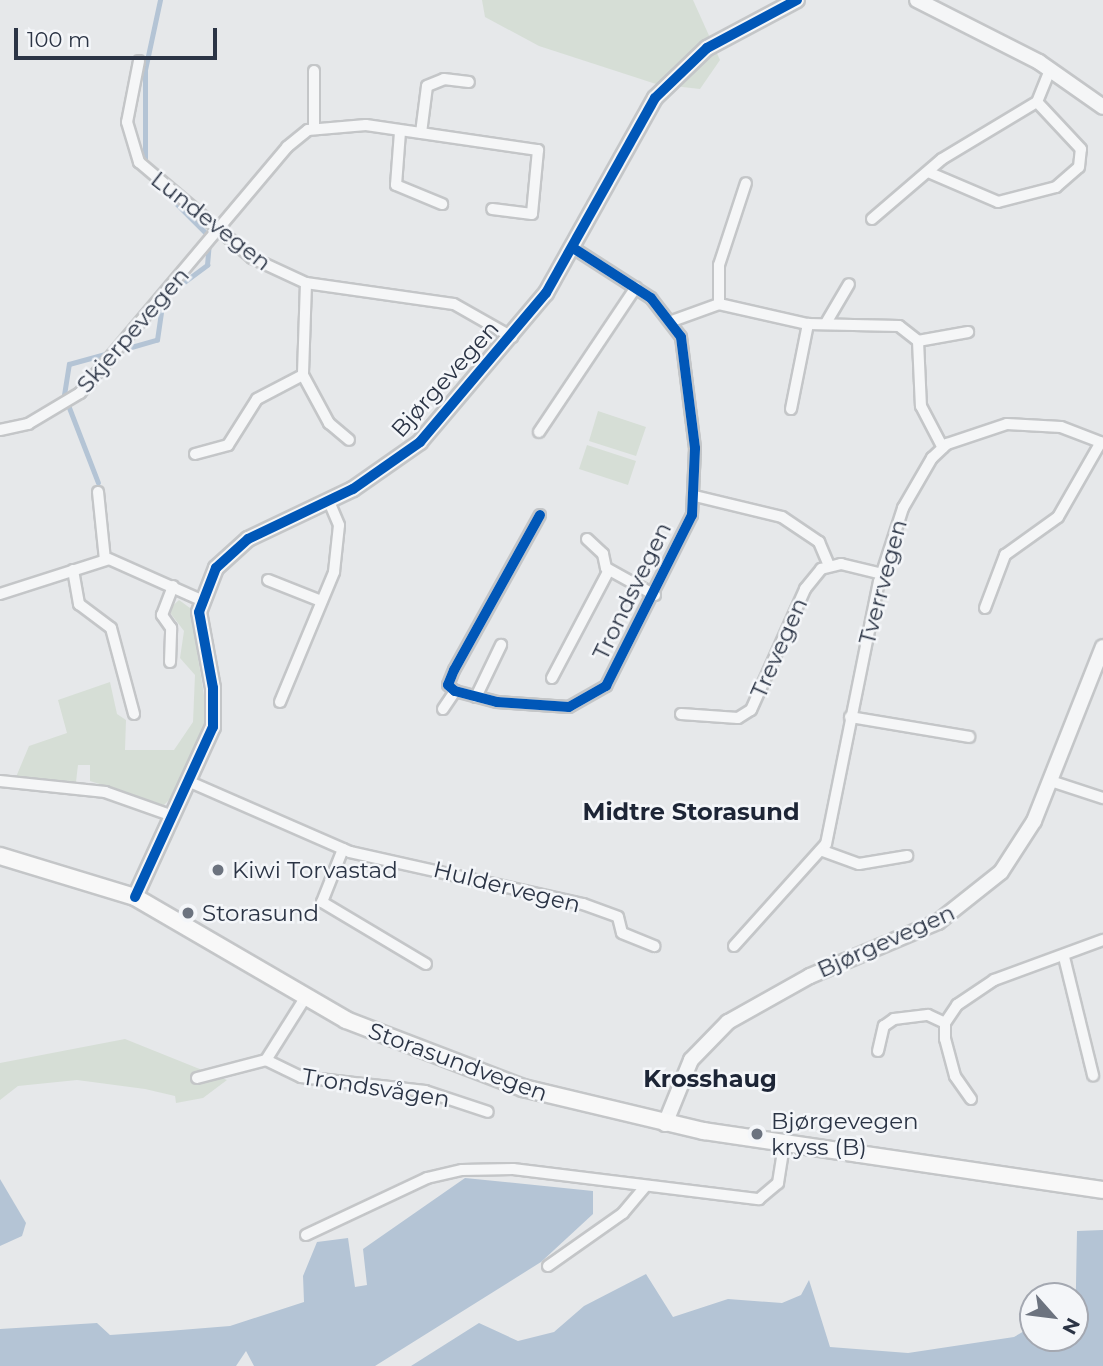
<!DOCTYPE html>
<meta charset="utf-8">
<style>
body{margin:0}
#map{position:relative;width:1103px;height:1366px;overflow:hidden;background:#e6e8ea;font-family:Montserrat,sans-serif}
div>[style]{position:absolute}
.green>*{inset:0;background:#d6ded6}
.water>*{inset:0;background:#b4c4d5}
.stream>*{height:4.5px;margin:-2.25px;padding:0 2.25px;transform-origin:2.25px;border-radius:2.25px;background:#b4c4d5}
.roads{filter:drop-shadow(2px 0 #c4c6c8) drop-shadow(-2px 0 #c4c6c8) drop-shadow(0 2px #c4c6c8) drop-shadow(0 -2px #c4c6c8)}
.minor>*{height:10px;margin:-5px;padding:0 5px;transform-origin:5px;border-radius:5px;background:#f5f6f7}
.tertiary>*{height:14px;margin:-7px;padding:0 7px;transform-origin:7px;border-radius:7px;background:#f5f6f7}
.secondary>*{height:16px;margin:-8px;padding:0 8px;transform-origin:8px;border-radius:8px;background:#f8f8f8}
.cycleway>*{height:10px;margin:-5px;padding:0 5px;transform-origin:5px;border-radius:5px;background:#0057b8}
.dots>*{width:19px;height:19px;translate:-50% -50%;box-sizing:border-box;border:4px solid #f4f6f9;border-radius:50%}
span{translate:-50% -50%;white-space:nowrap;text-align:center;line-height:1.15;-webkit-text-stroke:5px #f4f6f9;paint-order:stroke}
.street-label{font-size:23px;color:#2b3445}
.poi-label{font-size:23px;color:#2b3445}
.left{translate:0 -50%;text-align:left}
.neighbourhood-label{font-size:24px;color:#1d2536;font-weight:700}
.north{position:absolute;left:1019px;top:1282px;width:70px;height:70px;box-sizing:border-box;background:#f4f6f9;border:2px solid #a4a8b1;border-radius:50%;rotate:118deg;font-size:19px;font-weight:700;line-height:28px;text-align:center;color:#2b3445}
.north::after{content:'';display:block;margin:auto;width:24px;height:32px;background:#6c737f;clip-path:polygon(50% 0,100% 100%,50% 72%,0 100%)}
.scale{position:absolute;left:14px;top:28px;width:203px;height:32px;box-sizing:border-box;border:4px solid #2b3445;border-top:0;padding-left:9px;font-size:21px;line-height:24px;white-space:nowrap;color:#2b3445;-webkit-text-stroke:5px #f4f6f9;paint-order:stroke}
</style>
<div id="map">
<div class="green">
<i style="clip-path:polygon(482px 0,693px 0,720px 60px,700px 89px,656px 84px,539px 46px,485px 17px)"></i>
<i style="clip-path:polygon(598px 411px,646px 427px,636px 456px,589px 441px)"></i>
<i style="clip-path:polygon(587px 445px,636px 461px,628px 485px,579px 469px)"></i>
<i style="clip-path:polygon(179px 600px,190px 608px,208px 720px,175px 794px,164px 805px,90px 781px,90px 765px,78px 765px,76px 782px,16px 777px,29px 746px,67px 733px,58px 700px,110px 682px,117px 714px,126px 720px,125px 750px,174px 750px,193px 722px,195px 675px,180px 658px,184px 631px,168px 610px)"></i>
<i style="clip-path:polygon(125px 1039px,227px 1080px,203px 1098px,176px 1103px,175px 1096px,145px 1089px,77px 1080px,18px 1086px,0 1100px,0 1063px)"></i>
</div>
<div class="water">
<i style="clip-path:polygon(465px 1178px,593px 1191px,593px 1214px,541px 1262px,375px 1366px,254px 1366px,246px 1351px,236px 1366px,0 1366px,0 1329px,97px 1323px,110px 1335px,168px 1331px,230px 1326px,304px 1302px,303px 1276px,317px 1242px,348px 1238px,355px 1287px,367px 1285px,363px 1249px)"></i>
<i style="clip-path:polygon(0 1179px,26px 1223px,22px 1236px,0 1246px)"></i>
<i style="clip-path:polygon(1103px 1230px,1103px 1366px,411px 1366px,479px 1323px,518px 1341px,554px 1332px,584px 1306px,646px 1274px,673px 1317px,728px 1299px,782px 1303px,801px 1295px,809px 1280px,830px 1347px,908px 1353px,1014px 1337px,1033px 1326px,1033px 1338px,1075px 1338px,1077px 1231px)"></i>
</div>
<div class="stream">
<i style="left:145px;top:165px;width:95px;rotate:-90deg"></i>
<i style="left:145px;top:70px;width:72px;rotate:-77.9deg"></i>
<i style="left:155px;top:182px;width:76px;rotate:45deg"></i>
<i style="left:172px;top:291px;width:44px;rotate:-36.6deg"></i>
<i style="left:207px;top:265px;width:21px;rotate:-85deg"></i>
<i style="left:121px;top:350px;width:37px;rotate:-16deg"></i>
<i style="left:157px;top:340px;width:41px;rotate:-81.7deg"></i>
<i style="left:98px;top:483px;width:94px;rotate:-111.1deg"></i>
<i style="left:64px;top:395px;width:31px;rotate:-81deg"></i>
<i style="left:69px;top:364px;width:41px;rotate:-15.4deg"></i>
</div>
<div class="roads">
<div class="minor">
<i style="left:139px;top:61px;width:62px;rotate:101.1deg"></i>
<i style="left:127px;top:122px;width:42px;rotate:73.3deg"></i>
<i style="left:139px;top:162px;width:148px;rotate:40.3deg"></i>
<i style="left:252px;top:258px;width:60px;rotate:24.8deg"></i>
<i style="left:306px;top:283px;width:149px;rotate:8.1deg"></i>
<i style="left:454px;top:304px;width:67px;rotate:29.6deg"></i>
<i style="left:314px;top:71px;width:57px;rotate:90deg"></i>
<i style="left:400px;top:132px;width:53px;rotate:94.3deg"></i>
<i style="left:396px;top:185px;width:50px;rotate:22.4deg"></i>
<i style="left:421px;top:133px;width:47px;rotate:-82.7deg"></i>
<i style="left:427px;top:86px;width:18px;rotate:-22deg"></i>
<i style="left:444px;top:79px;width:25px;rotate:7deg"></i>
<i style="left:928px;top:172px;width:76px;rotate:23.2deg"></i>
<i style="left:998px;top:202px;width:60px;rotate:-14.5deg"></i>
<i style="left:1056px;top:187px;width:30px;rotate:-41deg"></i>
<i style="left:1079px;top:167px;width:18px;rotate:-84deg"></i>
<i style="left:1081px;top:149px;width:64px;rotate:-133.1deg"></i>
<i style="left:872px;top:219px;width:92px;rotate:-40.6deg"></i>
<i style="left:942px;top:159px;width:111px;rotate:-31deg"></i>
<i style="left:1037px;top:102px;width:35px;rotate:-68deg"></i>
<i style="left:306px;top:283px;width:92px;rotate:91.9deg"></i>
<i style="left:303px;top:375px;width:55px;rotate:61.6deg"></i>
<i style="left:329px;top:423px;width:26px;rotate:40deg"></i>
<i style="left:719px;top:304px;width:39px;rotate:-90deg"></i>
<i style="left:719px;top:265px;width:86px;rotate:-71.8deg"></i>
<i style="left:672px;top:321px;width:50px;rotate:-19.9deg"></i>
<i style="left:719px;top:304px;width:91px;rotate:12.7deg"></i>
<i style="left:808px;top:324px;width:91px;rotate:1.3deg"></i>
<i style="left:899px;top:326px;width:24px;rotate:38deg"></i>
<i style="left:918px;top:341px;width:65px;rotate:87.4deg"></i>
<i style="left:921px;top:406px;width:47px;rotate:62.4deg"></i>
<i style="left:826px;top:323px;width:45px;rotate:-59.5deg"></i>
<i style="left:918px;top:341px;width:51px;rotate:-10.2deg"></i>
<i style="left:791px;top:409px;width:87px;rotate:-78.7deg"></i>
<i style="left:0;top:430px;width:29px;rotate:-12deg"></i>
<i style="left:28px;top:424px;width:61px;rotate:-30.8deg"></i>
<i style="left:80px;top:393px;width:322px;rotate:-49.9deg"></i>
<i style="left:287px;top:147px;width:27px;rotate:-39deg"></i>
<i style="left:308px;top:130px;width:58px;rotate:-4.9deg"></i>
<i style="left:366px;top:125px;width:174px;rotate:8.3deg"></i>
<i style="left:538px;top:150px;width:64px;rotate:95.4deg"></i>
<i style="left:532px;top:214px;width:40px;rotate:-172.9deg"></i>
<i style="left:539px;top:432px;width:174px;rotate:-56.2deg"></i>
<i style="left:195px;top:454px;width:34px;rotate:-15deg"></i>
<i style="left:228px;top:445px;width:54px;rotate:-57.8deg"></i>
<i style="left:257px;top:399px;width:52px;rotate:-27.6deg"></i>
<i style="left:98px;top:492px;width:68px;rotate:84.1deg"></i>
<i style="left:695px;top:496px;width:89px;rotate:13.6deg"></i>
<i style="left:782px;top:517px;width:45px;rotate:34deg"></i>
<i style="left:819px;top:542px;width:25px;rotate:67deg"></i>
<i style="left:540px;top:515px;width:177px;rotate:119deg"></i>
<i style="left:454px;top:670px;width:16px;rotate:112deg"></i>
<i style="left:448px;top:685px;width:9px;rotate:41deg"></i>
<i style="left:455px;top:691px;width:43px;rotate:14.7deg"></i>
<i style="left:497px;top:702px;width:72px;rotate:4deg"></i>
<i style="left:569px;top:707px;width:43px;rotate:-29.6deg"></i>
<i style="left:606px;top:686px;width:191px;rotate:-63.3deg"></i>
<i style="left:692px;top:515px;width:67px;rotate:-87.4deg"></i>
<i style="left:695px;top:448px;width:112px;rotate:-97.2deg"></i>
<i style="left:681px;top:337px;width:49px;rotate:-127.6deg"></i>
<i style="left:651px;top:298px;width:93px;rotate:-147.3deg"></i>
<i style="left:587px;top:539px;width:22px;rotate:43deg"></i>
<i style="left:603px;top:554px;width:14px;rotate:78deg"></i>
<i style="left:606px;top:568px;width:56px;rotate:28.9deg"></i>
<i style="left:73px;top:570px;width:35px;rotate:80deg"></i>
<i style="left:79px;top:604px;width:40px;rotate:37deg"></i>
<i style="left:111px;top:628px;width:89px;rotate:75deg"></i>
<i style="left:268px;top:580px;width:57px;rotate:21.6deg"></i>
<i style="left:0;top:594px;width:114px;rotate:-17.8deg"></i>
<i style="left:109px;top:559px;width:101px;rotate:24deg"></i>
<i style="left:985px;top:608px;width:57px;rotate:-69.3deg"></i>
<i style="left:1005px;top:555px;width:65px;rotate:-35.6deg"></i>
<i style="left:1058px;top:517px;width:86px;rotate:-60.2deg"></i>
<i style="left:170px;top:662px;width:34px;rotate:-88deg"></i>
<i style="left:171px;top:628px;width:16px;rotate:-125deg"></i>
<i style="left:162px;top:615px;width:31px;rotate:-69deg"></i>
<i style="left:552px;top:678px;width:122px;rotate:-62.2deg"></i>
<i style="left:476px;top:697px;width:58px;rotate:-64.3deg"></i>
<i style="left:280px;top:702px;width:141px;rotate:-67.4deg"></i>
<i style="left:334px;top:572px;width:47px;rotate:-83.9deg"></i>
<i style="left:339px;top:525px;width:25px;rotate:-113deg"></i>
<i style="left:443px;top:709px;width:22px;rotate:-56deg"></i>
<i style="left:681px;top:714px;width:57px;rotate:4deg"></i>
<i style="left:738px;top:718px;width:15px;rotate:-32deg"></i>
<i style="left:751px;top:710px;width:133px;rotate:-65.9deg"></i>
<i style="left:805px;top:589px;width:26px;rotate:-51deg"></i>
<i style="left:821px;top:569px;width:21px;rotate:-14deg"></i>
<i style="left:841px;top:564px;width:42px;rotate:13.7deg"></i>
<i style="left:850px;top:717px;width:121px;rotate:9.5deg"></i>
<i style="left:0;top:781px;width:106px;rotate:6deg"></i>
<i style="left:105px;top:792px;width:72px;rotate:19.4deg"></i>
<i style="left:1051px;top:781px;width:55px;rotate:18.1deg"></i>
<i style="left:190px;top:782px;width:175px;rotate:23.6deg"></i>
<i style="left:350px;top:852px;width:239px;rotate:12.6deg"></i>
<i style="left:583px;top:904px;width:37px;rotate:20deg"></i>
<i style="left:618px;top:917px;width:16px;rotate:76deg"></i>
<i style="left:622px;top:933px;width:35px;rotate:22deg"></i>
<i style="left:343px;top:849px;width:57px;rotate:111.6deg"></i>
<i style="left:322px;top:902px;width:121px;rotate:30.8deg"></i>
<i style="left:823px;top:851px;width:38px;rotate:20deg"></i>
<i style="left:859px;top:864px;width:49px;rotate:-9.5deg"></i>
<i style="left:734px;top:946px;width:137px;rotate:-48deg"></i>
<i style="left:826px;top:844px;width:267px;rotate:-78.6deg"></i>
<i style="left:879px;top:582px;width:78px;rotate:-72deg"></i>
<i style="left:903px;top:508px;width:58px;rotate:-59.9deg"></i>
<i style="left:932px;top:458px;width:21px;rotate:-43deg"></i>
<i style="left:947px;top:444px;width:63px;rotate:-18.4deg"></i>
<i style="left:1007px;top:424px;width:54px;rotate:3.2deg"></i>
<i style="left:1061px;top:427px;width:45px;rotate:20.9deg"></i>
<i style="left:1064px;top:957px;width:122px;rotate:76.2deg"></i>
<i style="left:878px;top:1051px;width:26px;rotate:-77deg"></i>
<i style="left:884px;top:1026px;width:12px;rotate:-35deg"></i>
<i style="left:894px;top:1019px;width:34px;rotate:-7deg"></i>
<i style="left:928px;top:1015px;width:19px;rotate:25deg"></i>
<i style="left:266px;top:1060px;width:39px;rotate:26deg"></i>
<i style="left:301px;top:1077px;width:125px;rotate:6.4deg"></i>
<i style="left:425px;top:1091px;width:66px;rotate:18.4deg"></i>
<i style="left:197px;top:1078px;width:71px;rotate:-14.6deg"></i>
<i style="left:266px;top:1060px;width:73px;rotate:-57.8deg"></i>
<i style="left:971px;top:1099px;width:28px;rotate:-125deg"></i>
<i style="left:955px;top:1076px;width:38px;rotate:-105deg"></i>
<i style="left:945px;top:1039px;width:16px;rotate:-90deg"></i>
<i style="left:945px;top:1023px;width:22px;rotate:-56deg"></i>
<i style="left:957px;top:1005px;width:45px;rotate:-34deg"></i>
<i style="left:994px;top:980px;width:116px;rotate:-20.2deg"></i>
<i style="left:306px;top:1235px;width:134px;rotate:-25.2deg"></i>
<i style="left:427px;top:1178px;width:36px;rotate:-13deg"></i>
<i style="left:462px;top:1170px;width:51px;rotate:-1.1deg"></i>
<i style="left:513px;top:1169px;width:248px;rotate:7deg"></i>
<i style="left:759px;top:1199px;width:25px;rotate:-40deg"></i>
<i style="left:778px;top:1183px;width:39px;rotate:-81deg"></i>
<i style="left:548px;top:1266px;width:92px;rotate:-35.2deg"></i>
<i style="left:623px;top:1213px;width:35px;rotate:-50deg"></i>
</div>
<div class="tertiary">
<i style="left:917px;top:0;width:137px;rotate:26.9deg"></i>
<i style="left:1039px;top:62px;width:78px;rotate:35.1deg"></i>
<i style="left:135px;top:897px;width:187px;rotate:-65.4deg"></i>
<i style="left:213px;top:727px;width:39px;rotate:-90deg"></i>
<i style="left:213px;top:688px;width:77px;rotate:-100.4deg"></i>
<i style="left:199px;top:612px;width:47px;rotate:-68.9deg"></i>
<i style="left:216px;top:568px;width:43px;rotate:-42.2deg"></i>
<i style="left:248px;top:539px;width:116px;rotate:-25.5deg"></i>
<i style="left:353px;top:489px;width:82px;rotate:-35deg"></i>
<i style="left:420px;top:442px;width:195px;rotate:-49.8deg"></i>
<i style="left:546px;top:293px;width:223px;rotate:-60.8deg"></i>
<i style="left:655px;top:98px;width:72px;rotate:-43.9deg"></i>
<i style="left:707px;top:48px;width:102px;rotate:-28.1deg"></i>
<i style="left:665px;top:1124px;width:69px;rotate:-67.9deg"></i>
<i style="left:691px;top:1060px;width:53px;rotate:-45.8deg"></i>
<i style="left:728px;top:1022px;width:94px;rotate:-29.3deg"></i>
<i style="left:810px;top:976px;width:139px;rotate:-22.9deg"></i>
<i style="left:938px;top:922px;width:80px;rotate:-38.4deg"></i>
<i style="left:1001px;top:872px;width:61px;rotate:-57.1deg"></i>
<i style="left:1034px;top:821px;width:187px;rotate:-68.4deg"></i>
</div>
<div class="secondary">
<i style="left:0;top:856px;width:141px;rotate:16.9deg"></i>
<i style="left:135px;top:897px;width:244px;rotate:30.2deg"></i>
<i style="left:346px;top:1020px;width:190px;rotate:21deg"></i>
<i style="left:523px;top:1088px;width:186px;rotate:13.4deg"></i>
<i style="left:704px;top:1131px;width:403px;rotate:8.4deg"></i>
</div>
</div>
<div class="cycleway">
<i style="left:540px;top:515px;width:177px;rotate:119deg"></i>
<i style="left:454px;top:670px;width:16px;rotate:112deg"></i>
<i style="left:448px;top:685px;width:9px;rotate:41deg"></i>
<i style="left:455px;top:691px;width:43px;rotate:14.7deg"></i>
<i style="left:497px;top:702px;width:72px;rotate:4deg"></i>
<i style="left:569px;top:707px;width:43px;rotate:-29.6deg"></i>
<i style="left:606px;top:686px;width:191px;rotate:-63.3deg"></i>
<i style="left:692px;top:515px;width:67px;rotate:-87.4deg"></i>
<i style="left:695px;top:448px;width:112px;rotate:-97.2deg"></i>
<i style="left:681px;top:337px;width:49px;rotate:-127.6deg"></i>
<i style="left:651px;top:298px;width:93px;rotate:-147.3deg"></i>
<i style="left:135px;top:897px;width:187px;rotate:-65.4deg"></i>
<i style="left:213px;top:727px;width:39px;rotate:-90deg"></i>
<i style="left:213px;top:688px;width:77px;rotate:-100.4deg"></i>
<i style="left:199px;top:612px;width:47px;rotate:-68.9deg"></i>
<i style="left:216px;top:568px;width:43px;rotate:-42.2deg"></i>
<i style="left:248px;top:539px;width:116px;rotate:-25.5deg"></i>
<i style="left:353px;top:489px;width:82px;rotate:-35deg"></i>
<i style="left:420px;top:442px;width:195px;rotate:-49.8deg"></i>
<i style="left:546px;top:293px;width:223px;rotate:-60.8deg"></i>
<i style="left:655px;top:98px;width:72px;rotate:-43.9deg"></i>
<i style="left:707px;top:48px;width:102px;rotate:-28.1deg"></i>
</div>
<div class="dots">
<i style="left:218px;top:870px;background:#6c737f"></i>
<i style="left:188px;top:913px;background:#6c737f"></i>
<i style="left:757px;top:1134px;background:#6c737f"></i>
</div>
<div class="street-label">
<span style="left:211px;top:221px;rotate:38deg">Lundevegen</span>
<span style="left:133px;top:330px;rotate:-49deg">Skjerpevegen</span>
<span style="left:445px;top:379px;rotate:-48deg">Bjørgevegen</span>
<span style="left:883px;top:582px;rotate:-75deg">Tverrvegen</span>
<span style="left:632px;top:591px;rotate:-64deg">Trondsvegen</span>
<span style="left:779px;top:648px;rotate:-66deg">Trevegen</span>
<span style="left:507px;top:887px;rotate:14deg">Huldervegen</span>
<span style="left:886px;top:941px;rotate:-24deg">Bjørgevegen</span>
<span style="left:458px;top:1062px;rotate:20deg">Storasundvegen</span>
<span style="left:376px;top:1088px;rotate:9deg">Trondsvågen</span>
</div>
<div class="poi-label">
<span class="left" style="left:232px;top:870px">Kiwi Torvastad</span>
<span class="left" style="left:202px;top:913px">Storasund</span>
<span class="left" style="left:771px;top:1134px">Bjørgevegen<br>kryss (B)</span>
</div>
<div class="neighbourhood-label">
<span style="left:691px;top:812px">Midtre Storasund</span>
<span style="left:710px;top:1079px">Krosshaug</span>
</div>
<div class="north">N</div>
<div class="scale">100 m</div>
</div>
